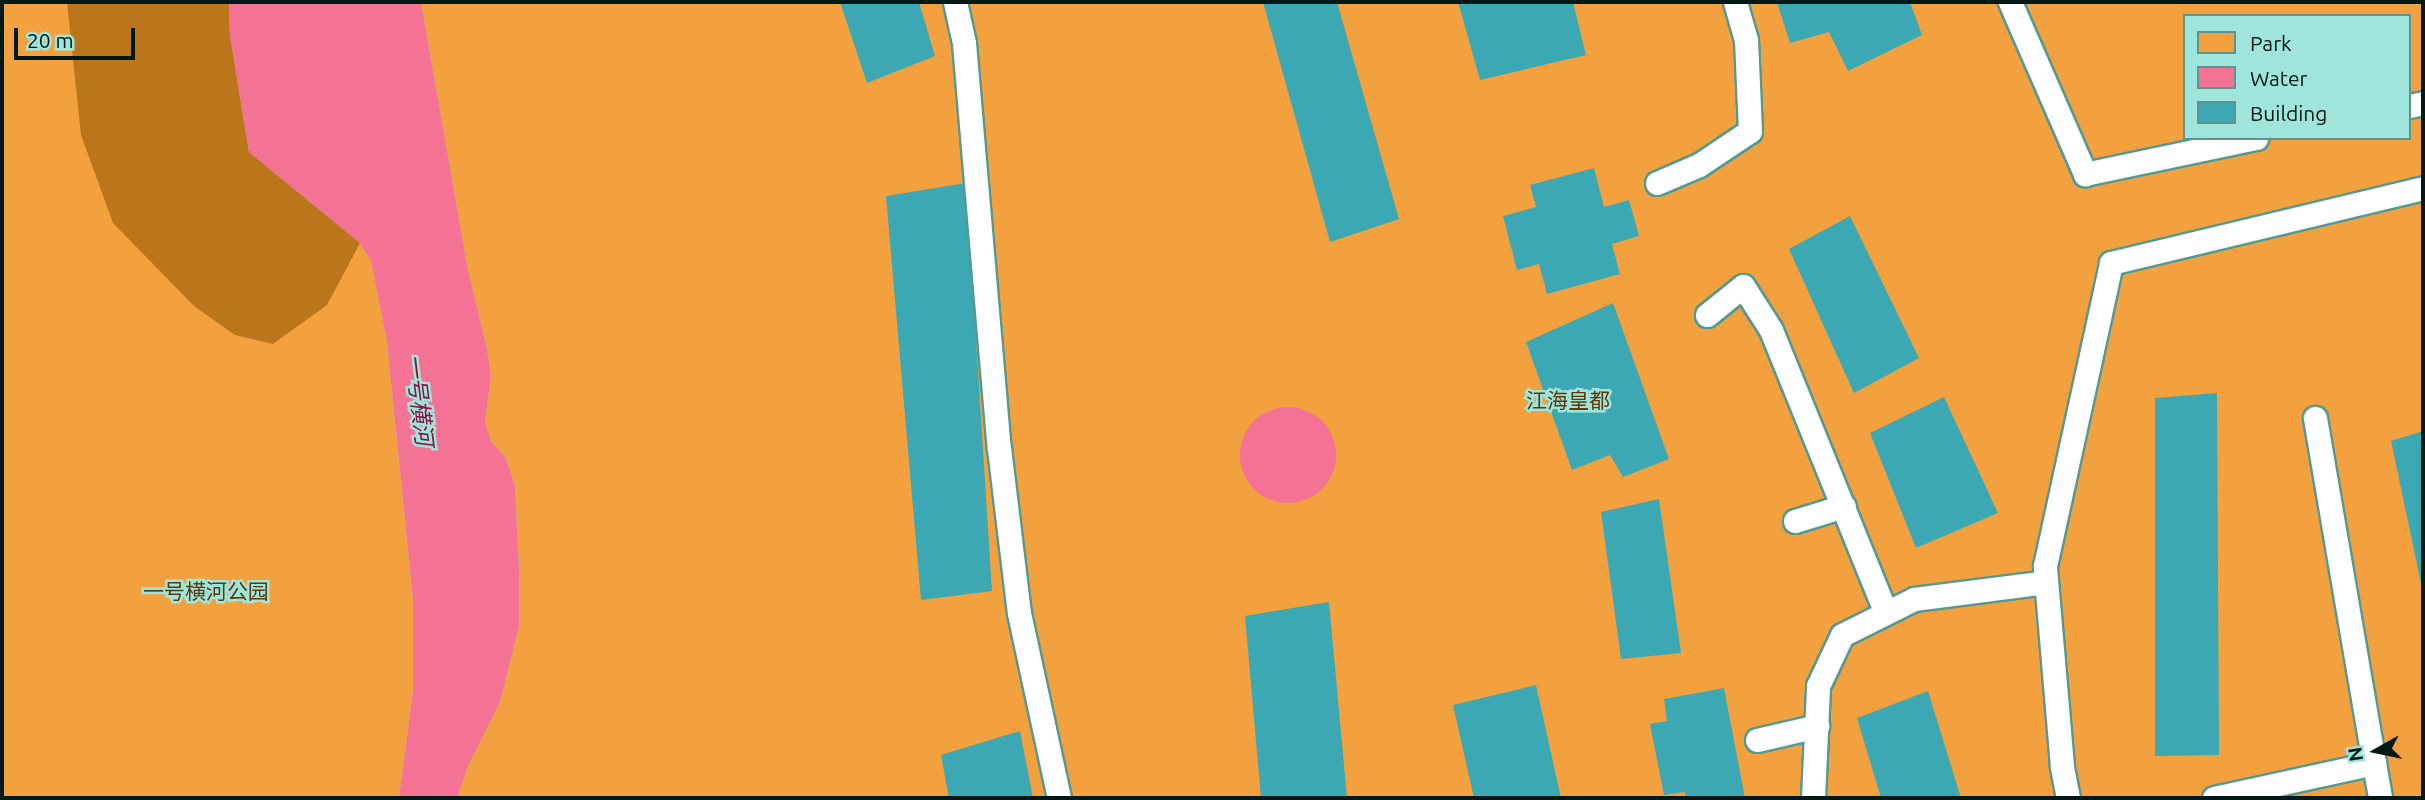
<!DOCTYPE html>
<meta charset="utf-8">
<style>
body{margin:0}
#map{position:relative;width:2425px;height:800px;overflow:hidden;background:#92d7cf;font-family:Ubuntu,"Noto Sans SC",sans-serif}
div>[style]{position:absolute}
.green>*{inset:0;background:#f3a03f}
.forest>*{inset:0;background:#bb751b}
.water>*{inset:0;background:#f47293}
.round{border-radius:50%}
.building>*{inset:0;background:#3ca8b4}
.roads{filter:drop-shadow(2px 0 #559991) drop-shadow(-2px 0 #559991) drop-shadow(0 2px #559991) drop-shadow(0 -2px #559991)}
.service>*{height:23px;margin:-11.5px;padding:0 11.5px;transform-origin:11.5px;border-radius:11.5px;background:#fff}
span{translate:-50% -50%;white-space:nowrap;text-align:center;line-height:1.15;-webkit-text-stroke:5px #9fe5dc;paint-order:stroke}
.park-label{font-size:21px;color:#5d380b}
.water-label{font-size:23px;color:#8b1440;font-style:italic}
.frame{position:absolute;inset:0;border:4px solid #001916;pointer-events:none}
.legend{position:absolute;left:2183px;top:14px;width:228px;height:126px;box-sizing:border-box;background:#9fe5dc;border:2px solid #5f938d;margin:0;padding:9px 12px;list-style:none;font-size:21px;color:#001916}
.legend li{display:flex;align-items:center;gap:14px;height:35px}
.legend b{width:35px;border:2px solid #5f938d}
.north{position:absolute;left:2341px;top:716px;width:70px;height:70px;-webkit-text-stroke:5px #9fe5dc;paint-order:stroke;rotate:261deg;font-size:19px;font-weight:700;line-height:28px;text-align:center;color:#001916}
.north::after{content:'';display:block;margin:auto;width:24px;height:32px;background:#001916;clip-path:polygon(50% 0,100% 100%,50% 72%,0 100%)}
.scale{position:absolute;left:14px;top:28px;width:121px;height:32px;box-sizing:border-box;border:4px solid #001916;border-top:0;padding-left:9px;font-size:21px;line-height:24px;white-space:nowrap;color:#001916;-webkit-text-stroke:5px #9fe5dc;paint-order:stroke}
</style>
<div id="map">
<div class="green">
<i style="clip-path:polygon(2px 2px,229px 2px,230px 35px,249px 152px,360px 243px,371px 260px,387px 341px,413px 599px,413px 691px,399px 798px,2px 798px)"></i>
<i style="clip-path:polygon(evenodd,421px 2px,2423px 2px,2423px 798px,457px 798px,468px 766px,500px 702px,519px 626px,519px 570px,515px 486px,506px 458px,491px 441px,485px 422px,491px 376px,486px 344px,468px 271px,421px 2px,2185px 16px,2409px 16px,2409px 138px,2185px 138px,2185px 16px)"></i>
</div>
<div class="forest">
<i style="clip-path:polygon(67px 2px,229px 2px,230px 35px,249px 152px,360px 243px,327px 305px,273px 344px,235px 335px,194px 306px,113px 223px,81px 135px)"></i>
</div>
<div class="water">
<i style="clip-path:polygon(229px 2px,421px 2px,468px 271px,486px 344px,491px 376px,485px 422px,491px 441px,506px 458px,515px 486px,519px 570px,519px 626px,500px 702px,468px 766px,457px 798px,399px 798px,413px 691px,413px 599px,387px 341px,371px 261px,360px 243px,249px 152px,230px 35px)"></i>
<i class="round" style="left:1240px;top:407px;width:96px;height:96px"></i>
</div>
<div class="building">
<i style="clip-path:polygon(840px 2px,919px 2px,935px 56px,867px 83px)"></i>
<i style="clip-path:polygon(1263px 2px,1337px 2px,1399px 219px,1330px 242px)"></i>
<i style="clip-path:polygon(1458px 2px,1573px 2px,1586px 55px,1480px 80px)"></i>
<i style="clip-path:polygon(1777px 2px,1910px 2px,1922px 35px,1848px 71px,1829px 32px,1790px 43px)"></i>
<i style="clip-path:polygon(1594px 168px,1604px 207px,1629px 200px,1639px 236px,1612px 244px,1620px 274px,1547px 294px,1539px 264px,1517px 270px,1503px 216px,1536px 207px,1530px 185px)"></i>
<i style="clip-path:polygon(966px 183px,992px 591px,921px 600px,886px 196px)"></i>
<i style="clip-path:polygon(1850px 216px,1919px 358px,1854px 393px,1789px 249px)"></i>
<i style="clip-path:polygon(1613px 303px,1669px 459px,1623px 477px,1610px 455px,1572px 470px,1526px 342px)"></i>
<i style="clip-path:polygon(2217px 393px,2219px 755px,2155px 756px,2155px 398px)"></i>
<i style="clip-path:polygon(1944px 397px,1998px 513px,1916px 548px,1870px 433px)"></i>
<i style="clip-path:polygon(2423px 431px,2423px 588px,2422px 588px,2391px 441px)"></i>
<i style="clip-path:polygon(1659px 499px,1681px 653px,1621px 659px,1601px 512px)"></i>
<i style="clip-path:polygon(1329px 602px,1347px 798px,1261px 798px,1245px 616px)"></i>
<i style="clip-path:polygon(1536px 685px,1561px 798px,1474px 798px,1453px 705px)"></i>
<i style="clip-path:polygon(1724px 688px,1745px 798px,1686px 798px,1685px 792px,1664px 795px,1650px 724px,1667px 721px,1664px 699px)"></i>
<i style="clip-path:polygon(1928px 691px,1961px 798px,1881px 798px,1857px 718px)"></i>
<i style="clip-path:polygon(1020px 731px,1033px 798px,949px 798px,941px 755px)"></i>
</div>
<div class="roads">
<div class="service">
<i style="left:955px;top:2px;width:42px;rotate:77.6deg"></i>
<i style="left:964px;top:43px;width:407px;rotate:85.1deg"></i>
<i style="left:999px;top:448px;width:166px;rotate:83.1deg"></i>
<i style="left:1019px;top:613px;width:189px;rotate:77.8deg"></i>
<i style="left:2010px;top:2px;width:188px;rotate:66.4deg"></i>
<i style="left:2085px;top:174px;width:175px;rotate:-11.9deg"></i>
<i style="left:2409px;top:106px;width:14px;rotate:-12deg"></i>
<i style="left:1657px;top:183px;width:46px;rotate:-23.2deg"></i>
<i style="left:1699px;top:165px;width:61px;rotate:-33.7deg"></i>
<i style="left:1750px;top:131px;width:91px;rotate:-92.5deg"></i>
<i style="left:1746px;top:40px;width:40px;rotate:-106deg"></i>
<i style="left:1707px;top:315px;width:46px;rotate:-38.9deg"></i>
<i style="left:1743px;top:286px;width:52px;rotate:57.5deg"></i>
<i style="left:1771px;top:330px;width:305px;rotate:67.9deg"></i>
<i style="left:2315px;top:418px;width:350px;rotate:80.3deg"></i>
<i style="left:1795px;top:521px;width:51px;rotate:-17deg"></i>
<i style="left:1757px;top:740px;width:62px;rotate:-13.1deg"></i>
<i style="left:1813px;top:798px;width:112px;rotate:-87.4deg"></i>
<i style="left:1818px;top:686px;width:56px;rotate:-64.8deg"></i>
<i style="left:1842px;top:635px;width:80px;rotate:-26.6deg"></i>
<i style="left:1914px;top:599px;width:133px;rotate:-7.3deg"></i>
<i style="left:2068px;top:798px;width:33px;rotate:-101deg"></i>
<i style="left:2062px;top:766px;width:201px;rotate:-94.9deg"></i>
<i style="left:2045px;top:566px;width:310px;rotate:-77.7deg"></i>
<i style="left:2111px;top:263px;width:321px;rotate:-13.5deg"></i>
<i style="left:2214px;top:798px;width:164px;rotate:-12.3deg"></i>
<i style="left:2374px;top:763px;width:36px;rotate:80deg"></i>
</div>
</div>
<div class="park-label">
<span style="left:1568px;top:400px">江海皇都</span>
<span style="left:206px;top:591px">一号横河公园</span>
</div>
<div class="water-label">
<span style="left:419px;top:400px;rotate:83deg">一号横河</span>
</div>
<div class="frame"></div>
<ul class="legend">
<li><b style="height:19px;background:#f3a03f"></b>Park</li>
<li><b style="height:19px;background:#f47293"></b>Water</li>
<li><b style="height:19px;background:#3ca8b4"></b>Building</li>
</ul>
<div class="north">N</div>
<div class="scale">20 m</div>
</div>
